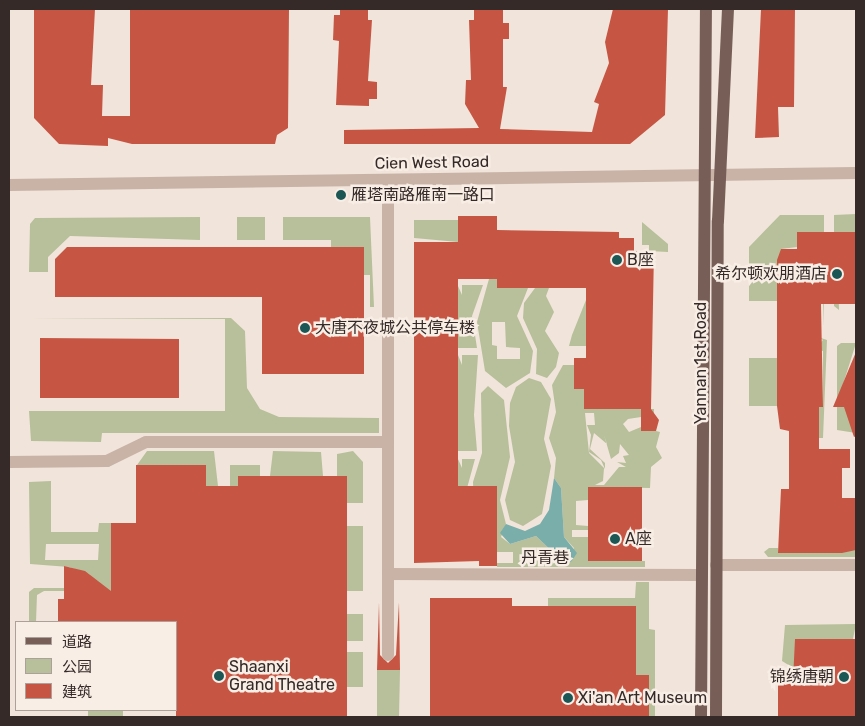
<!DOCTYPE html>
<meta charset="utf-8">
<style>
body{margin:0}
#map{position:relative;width:865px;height:726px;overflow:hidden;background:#f1e4da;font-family:Rubik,"Noto Sans SC",sans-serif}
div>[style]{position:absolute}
.green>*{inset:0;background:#b7c09a}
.water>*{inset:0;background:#79aeab}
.building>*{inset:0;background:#c65643}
.minor>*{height:12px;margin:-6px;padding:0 6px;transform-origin:6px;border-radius:6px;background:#c9b2a6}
.major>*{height:12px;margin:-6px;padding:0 6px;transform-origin:6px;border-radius:6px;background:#775f58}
.dots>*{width:14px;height:14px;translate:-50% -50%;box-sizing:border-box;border:2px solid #f9eee6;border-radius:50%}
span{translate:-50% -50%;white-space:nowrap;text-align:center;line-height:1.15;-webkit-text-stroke:5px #f9eee6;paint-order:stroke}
.street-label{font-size:16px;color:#352a27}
.poi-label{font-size:16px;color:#352a27}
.left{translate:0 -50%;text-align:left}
.right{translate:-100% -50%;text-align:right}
.frame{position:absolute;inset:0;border:10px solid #352a27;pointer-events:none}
.legend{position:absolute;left:15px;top:621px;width:162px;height:90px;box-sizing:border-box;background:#f9eee6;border:1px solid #aba09a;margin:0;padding:6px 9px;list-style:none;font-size:15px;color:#352a27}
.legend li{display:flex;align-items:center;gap:10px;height:25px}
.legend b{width:25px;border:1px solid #aba09a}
</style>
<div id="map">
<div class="green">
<i style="clip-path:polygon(856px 214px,856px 232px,837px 232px,839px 310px,834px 306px,834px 215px)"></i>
<i style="clip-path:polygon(780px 215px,824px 215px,824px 326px,821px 244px,781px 249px,777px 301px,749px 301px,749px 247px)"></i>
<i style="clip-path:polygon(200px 217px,200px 240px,70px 236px,48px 257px,48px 272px,29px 272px,30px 224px,35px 218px)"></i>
<i style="clip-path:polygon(237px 217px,265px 217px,265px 240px,237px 240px)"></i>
<i style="clip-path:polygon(283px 217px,370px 217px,374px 307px,370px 307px,370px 275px,364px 275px,364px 247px,331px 247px,331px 240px,283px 240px)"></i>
<i style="clip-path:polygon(414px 220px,458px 220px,458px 242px,414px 238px)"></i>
<i style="clip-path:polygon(642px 222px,668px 244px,668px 252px,649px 251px,649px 245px,642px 245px)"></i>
<i style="clip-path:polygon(evenodd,492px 268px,528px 288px,517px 316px,533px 351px,530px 373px,506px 388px,485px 371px,477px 322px,492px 268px,492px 322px,505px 322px,506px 347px,520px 348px,520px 359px,497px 359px,497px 346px,492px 345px,492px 322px)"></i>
<i style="clip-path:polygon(462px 285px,483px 285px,472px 316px,477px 348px,458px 348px,458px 286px,462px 295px)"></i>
<i style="clip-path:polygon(535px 288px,549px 288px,546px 296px,554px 312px,545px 331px,559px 353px,556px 367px,547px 378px,536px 374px,537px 349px,523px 318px,524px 303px)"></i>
<i style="clip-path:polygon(586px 300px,586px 346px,569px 346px,572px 335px)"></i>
<i style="clip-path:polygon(29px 318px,231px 318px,245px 331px,247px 388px,260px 409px,279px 417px,379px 418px,379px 433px,102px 433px,101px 442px,31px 441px,29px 411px,225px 411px,225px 319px)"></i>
<i style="clip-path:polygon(818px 337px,827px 340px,823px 438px,819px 438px,819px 407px,823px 406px,823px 351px,819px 350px,819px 344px,823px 340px)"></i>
<i style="clip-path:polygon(841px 343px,856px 343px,840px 394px,856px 433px,837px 430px,837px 346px)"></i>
<i style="clip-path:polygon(458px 355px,462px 365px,462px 355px,478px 355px,474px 415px,477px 451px,458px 451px)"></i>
<i style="clip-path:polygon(749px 358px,777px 358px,777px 406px,749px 406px)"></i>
<i style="clip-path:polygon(evenodd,563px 365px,574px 365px,584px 388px,585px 409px,654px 409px,654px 415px,628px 419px,623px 424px,629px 432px,641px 427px,660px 432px,656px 447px,662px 458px,651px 467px,650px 488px,588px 487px,588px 500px,576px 501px,576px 525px,588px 526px,588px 530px,572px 530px,572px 537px,588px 537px,588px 561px,645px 561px,645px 567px,497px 567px,497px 563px,513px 563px,513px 552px,497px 552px,497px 486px,479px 486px,476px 561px,473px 482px,482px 453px,481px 393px,488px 386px,504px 400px,510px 457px,500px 500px,506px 524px,501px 537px,510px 544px,536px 536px,560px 559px,571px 562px,574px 548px,564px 537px,561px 488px,554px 478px,556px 458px,549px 438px,556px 412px,552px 385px,563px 365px,585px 413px,594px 413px,595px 425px,587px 425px,591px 435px,589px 452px,601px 460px,605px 469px,605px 463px,590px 449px,594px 433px,607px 444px,604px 435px,611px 459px,619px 453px,620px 444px,629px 455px,623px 456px,626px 463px,617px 462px,626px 467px,619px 467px,604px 485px,595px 485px,603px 481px,604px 468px,589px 453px,585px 413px)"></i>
<i style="clip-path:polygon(529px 378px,541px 382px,551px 399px,544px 439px,551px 466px,542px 514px,523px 526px,510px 520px,505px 500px,515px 462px,509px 426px,510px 403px,516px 387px)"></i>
<i style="clip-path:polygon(147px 451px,214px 451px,218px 486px,206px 486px,206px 465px,137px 465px)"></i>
<i style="clip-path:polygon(273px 451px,321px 452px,323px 476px,270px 476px)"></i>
<i style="clip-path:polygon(353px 451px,363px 462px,363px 503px,347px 503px,347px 476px,337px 476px,337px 454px)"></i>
<i style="clip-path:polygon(458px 459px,462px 468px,462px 459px,475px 459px,458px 521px)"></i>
<i style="clip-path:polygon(230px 465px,260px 465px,260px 476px,238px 476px,238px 486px,230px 486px)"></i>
<i style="clip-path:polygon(evenodd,51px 481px,51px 532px,98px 532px,99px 523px,111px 523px,111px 622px,108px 607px,89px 574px,69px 567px,30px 564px,29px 482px,51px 481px,99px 544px,98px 560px,45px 560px,46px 544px,99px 544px)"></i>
<i style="clip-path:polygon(347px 526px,363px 526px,363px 591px,347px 591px)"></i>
<i style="clip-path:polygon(769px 548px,778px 548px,778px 553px,856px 550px,856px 557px,768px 557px,764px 552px)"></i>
<i style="clip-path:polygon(636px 582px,649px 582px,649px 629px,655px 630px,655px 717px,649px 717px,649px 675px,636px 675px,636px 606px,548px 606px,548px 598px,635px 598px)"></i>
<i style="clip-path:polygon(34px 588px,67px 588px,88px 609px,88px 622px,78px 622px,78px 599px,64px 591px,44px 591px,37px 595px,36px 622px,29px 622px,29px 592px)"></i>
<i style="clip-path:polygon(347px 614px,363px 614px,363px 641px,347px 641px)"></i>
<i style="clip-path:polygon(856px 624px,853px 639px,796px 639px,795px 669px,782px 661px,785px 625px)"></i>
<i style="clip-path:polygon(347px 652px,363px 652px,363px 687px,347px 687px)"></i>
<i style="clip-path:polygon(377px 670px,400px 670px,399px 717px,377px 717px)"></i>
<i style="clip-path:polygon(88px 710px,123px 710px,123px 717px,88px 717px)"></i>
</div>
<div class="water">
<i style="clip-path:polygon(554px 478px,561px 488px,564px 537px,577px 553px,571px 562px,560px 559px,536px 536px,510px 544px,500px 533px,506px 524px,525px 531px,540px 524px,549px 510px)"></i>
</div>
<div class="building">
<i style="clip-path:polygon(34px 9px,95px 9px,91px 85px,103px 85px,102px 116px,130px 116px,130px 9px,289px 9px,288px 128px,277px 135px,275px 144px,132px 144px,108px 138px,108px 146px,59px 144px,34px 118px)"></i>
<i style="clip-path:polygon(340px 9px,368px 9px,368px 20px,372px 20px,368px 81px,377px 82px,377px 99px,369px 99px,369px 106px,336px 105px,339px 41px,333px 40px,334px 15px,340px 15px)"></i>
<i style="clip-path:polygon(474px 9px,503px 9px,503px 23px,509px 23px,509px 39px,503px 39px,503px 87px,507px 87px,500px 129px,592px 132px,599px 104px,594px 102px,609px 63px,605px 42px,613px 9px,668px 9px,665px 115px,630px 144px,344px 144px,344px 130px,479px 128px,465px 104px,466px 80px,471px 80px,469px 20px,474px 20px)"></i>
<i style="clip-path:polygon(761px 9px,795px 9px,794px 107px,778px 107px,779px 137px,755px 138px)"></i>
<i style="clip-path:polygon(458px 216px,497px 216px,497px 230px,619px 232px,619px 238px,634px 238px,634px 251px,654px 251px,651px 409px,659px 420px,656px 431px,641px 431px,641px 409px,584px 409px,584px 389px,574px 389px,574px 358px,586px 358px,586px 288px,497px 288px,497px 279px,458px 279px,458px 486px,497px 486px,497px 566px,479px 566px,479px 561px,414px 563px,414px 242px,458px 242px)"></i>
<i style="clip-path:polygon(797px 232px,856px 232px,856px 304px,821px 304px,823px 407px,819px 407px,819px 449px,850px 449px,850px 468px,842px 468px,842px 498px,856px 498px,856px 550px,842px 553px,778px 553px,781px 489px,789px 489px,789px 431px,780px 429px,777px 406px,777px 260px,781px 249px,797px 249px)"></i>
<i style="clip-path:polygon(67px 247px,364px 247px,364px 374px,262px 374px,262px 297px,55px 297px,55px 259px)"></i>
<i style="clip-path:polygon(40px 338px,179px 339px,179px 398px,40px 398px)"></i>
<i style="clip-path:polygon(856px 352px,856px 436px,854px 437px,844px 407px,833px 407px)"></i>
<i style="clip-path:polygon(136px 465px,206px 465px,206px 486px,238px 486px,238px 476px,347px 476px,347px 717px,176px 717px,176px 622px,58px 622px,58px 599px,64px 599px,64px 566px,85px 571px,111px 591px,111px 523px,136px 523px)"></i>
<i style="clip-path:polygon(588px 487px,642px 487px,642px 561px,588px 561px)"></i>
<i style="clip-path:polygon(430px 598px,512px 598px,512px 606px,636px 606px,636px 675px,649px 675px,649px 717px,430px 717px)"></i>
<i style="clip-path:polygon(379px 602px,380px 655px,388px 663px,396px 655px,399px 602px,400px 670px,377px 670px)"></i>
<i style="clip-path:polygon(795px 639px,856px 639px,856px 717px,778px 717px,778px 680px,793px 680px)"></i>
</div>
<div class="minor">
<i style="left:388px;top:180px;width:475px;rotate:90deg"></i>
<i style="left:9px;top:185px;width:847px;rotate:-0.81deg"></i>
<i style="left:9px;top:462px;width:98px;rotate:-0.6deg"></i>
<i style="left:107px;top:461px;width:43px;rotate:-26deg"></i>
<i style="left:146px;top:442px;width:242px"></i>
<i style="left:716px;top:565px;width:140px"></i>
<i style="left:388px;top:574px;width:314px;rotate:0.2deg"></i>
</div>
<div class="major">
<i style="left:701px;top:717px;width:708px;rotate:-89.6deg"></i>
<i style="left:716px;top:717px;width:496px;rotate:-89.8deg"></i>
<i style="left:718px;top:221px;width:212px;rotate:-87.3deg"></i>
</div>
<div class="dots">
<i style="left:341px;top:195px;background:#1c5755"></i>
<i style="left:617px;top:260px;background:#1c5755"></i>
<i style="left:837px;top:274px;background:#1c5755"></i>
<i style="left:305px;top:328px;background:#1c5755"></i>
<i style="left:615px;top:539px;background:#1c5755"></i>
<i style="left:219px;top:676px;background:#1c5755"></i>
<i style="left:844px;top:677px;background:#1c5755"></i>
<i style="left:568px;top:698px;background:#1c5755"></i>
</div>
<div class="street-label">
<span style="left:432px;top:163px;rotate:-1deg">Cien West Road</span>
<span style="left:701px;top:363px;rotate:-90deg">Yannan 1st Road</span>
<span style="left:545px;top:558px">丹青巷</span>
</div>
<div class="poi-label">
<span class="left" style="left:351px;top:195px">雁塔南路雁南一路口</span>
<span class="left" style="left:627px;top:260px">B座</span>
<span class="right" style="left:827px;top:274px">希尔顿欢朋酒店</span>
<span class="left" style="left:315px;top:328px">大唐不夜城公共停车楼</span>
<span class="left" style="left:625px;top:539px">A座</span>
<span class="left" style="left:229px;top:676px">Shaanxi<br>Grand Theatre</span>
<span class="right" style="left:834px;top:677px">锦绣唐朝</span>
<span class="left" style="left:578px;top:698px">Xi'an Art Museum</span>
</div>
<div class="frame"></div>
<ul class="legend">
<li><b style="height:6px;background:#775f58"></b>道路</li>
<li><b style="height:14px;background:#b7c09a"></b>公园</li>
<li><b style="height:14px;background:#c65643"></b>建筑</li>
</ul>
</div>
